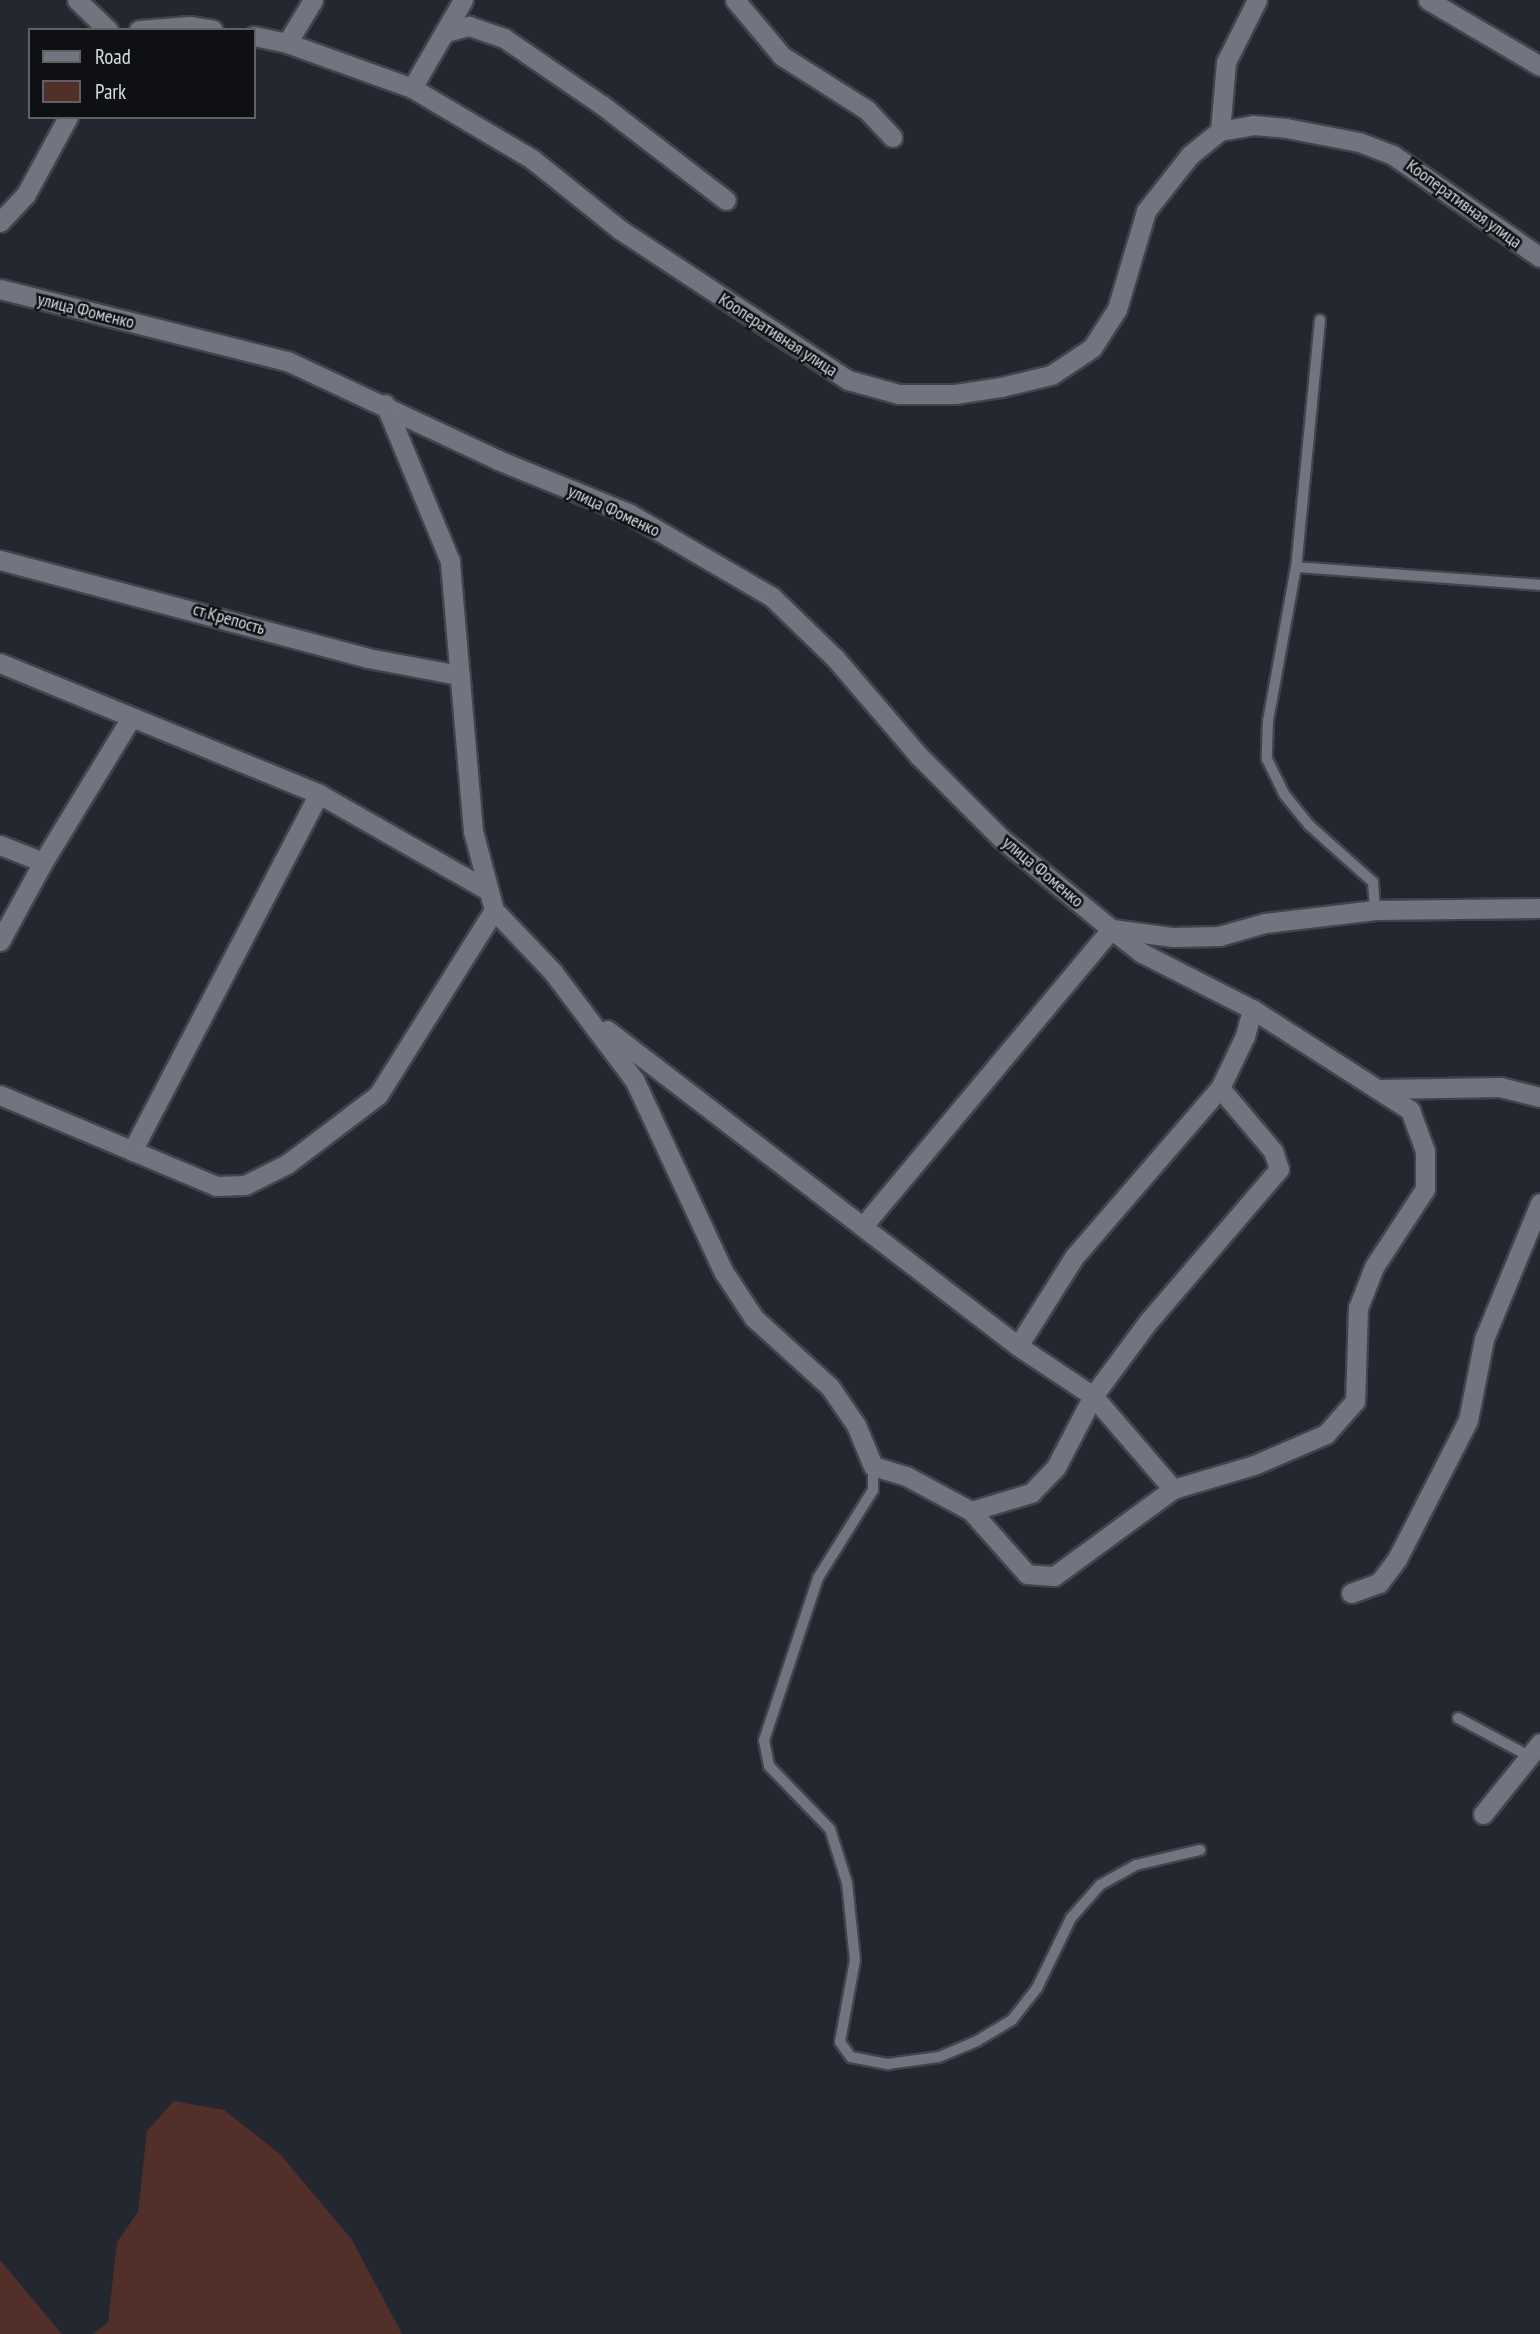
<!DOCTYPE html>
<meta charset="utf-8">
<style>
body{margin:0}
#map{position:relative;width:1540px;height:2334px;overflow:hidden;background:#232730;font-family:"PT Sans Narrow",sans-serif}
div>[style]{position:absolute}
.green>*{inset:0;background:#532f2a}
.roads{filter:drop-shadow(2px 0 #41444c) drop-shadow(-2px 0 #41444c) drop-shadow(0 2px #41444c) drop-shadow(0 -2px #41444c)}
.service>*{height:10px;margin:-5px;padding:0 5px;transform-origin:5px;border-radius:5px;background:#707580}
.minor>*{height:19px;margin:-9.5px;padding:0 9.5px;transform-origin:9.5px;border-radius:9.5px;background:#707580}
span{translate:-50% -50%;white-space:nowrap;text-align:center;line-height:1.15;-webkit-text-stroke:5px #0e1014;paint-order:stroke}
.street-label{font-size:18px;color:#d6d9df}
.legend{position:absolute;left:28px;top:28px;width:228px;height:91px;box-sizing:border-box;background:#0e1014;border:2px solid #5e6065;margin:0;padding:9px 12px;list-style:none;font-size:21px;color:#d6d9df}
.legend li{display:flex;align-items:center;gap:14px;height:35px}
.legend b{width:35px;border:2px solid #5e6065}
</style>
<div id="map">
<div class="green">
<i style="clip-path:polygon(174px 2101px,224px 2110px,280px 2154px,352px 2240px,402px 2334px,93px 2334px,108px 2322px,117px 2242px,138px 2212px,147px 2131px)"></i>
<i style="clip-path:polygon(0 2260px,60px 2332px,64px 2334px,0 2334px)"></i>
</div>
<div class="roads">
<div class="service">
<i style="left:1320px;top:320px;width:248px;rotate:95.5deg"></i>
<i style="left:1296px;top:567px;width:157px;rotate:100.3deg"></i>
<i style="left:1268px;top:721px;width:38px;rotate:92deg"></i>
<i style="left:1267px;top:759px;width:39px;rotate:64deg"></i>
<i style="left:1284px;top:794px;width:40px;rotate:51deg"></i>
<i style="left:1309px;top:825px;width:86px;rotate:41.7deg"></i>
<i style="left:1373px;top:882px;width:28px;rotate:86deg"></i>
<i style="left:1296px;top:567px;width:245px;rotate:4.2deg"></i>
<i style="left:873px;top:1466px;width:24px;rotate:90deg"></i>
<i style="left:873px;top:1490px;width:104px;rotate:122deg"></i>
<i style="left:818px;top:1578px;width:171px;rotate:108.4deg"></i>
<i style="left:764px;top:1740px;width:26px;rotate:79deg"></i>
<i style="left:769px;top:1766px;width:88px;rotate:45.9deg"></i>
<i style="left:830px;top:1829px;width:57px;rotate:72.5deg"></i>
<i style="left:847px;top:1883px;width:77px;rotate:84.1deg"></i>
<i style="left:855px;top:1960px;width:83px;rotate:100.4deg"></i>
<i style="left:840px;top:2042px;width:19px;rotate:54deg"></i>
<i style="left:851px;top:2057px;width:38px;rotate:11deg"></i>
<i style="left:888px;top:2064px;width:51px;rotate:-7.8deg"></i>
<i style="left:939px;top:2057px;width:41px;rotate:-22.8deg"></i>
<i style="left:977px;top:2041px;width:41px;rotate:-31deg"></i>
<i style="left:1012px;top:2020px;width:41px;rotate:-52deg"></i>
<i style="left:1037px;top:1988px;width:78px;rotate:-64.1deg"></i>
<i style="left:1071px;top:1918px;width:44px;rotate:-48.7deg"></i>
<i style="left:1100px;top:1885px;width:41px;rotate:-29.1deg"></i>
<i style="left:1136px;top:1865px;width:66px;rotate:-13.2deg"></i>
<i style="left:1458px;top:1718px;width:81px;rotate:28.2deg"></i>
</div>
<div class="minor">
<i style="left:77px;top:0;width:43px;rotate:44.1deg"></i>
<i style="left:735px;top:0;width:73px;rotate:50deg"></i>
<i style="left:782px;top:56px;width:101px;rotate:32.4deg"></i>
<i style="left:867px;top:110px;width:37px;rotate:47deg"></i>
<i style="left:1428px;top:0;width:130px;rotate:30.5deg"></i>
<i style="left:139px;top:30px;width:50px;rotate:-4.6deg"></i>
<i style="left:189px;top:26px;width:24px;rotate:9deg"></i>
<i style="left:446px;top:32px;width:24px;rotate:-15deg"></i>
<i style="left:469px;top:26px;width:37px;rotate:19deg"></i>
<i style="left:504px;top:38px;width:119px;rotate:34.4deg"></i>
<i style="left:602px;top:105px;width:156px;rotate:37.5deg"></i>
<i style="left:254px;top:36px;width:34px;rotate:12deg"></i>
<i style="left:287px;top:43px;width:50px;rotate:-58.8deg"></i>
<i style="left:287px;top:43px;width:133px;rotate:19.8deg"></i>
<i style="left:412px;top:88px;width:139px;rotate:30.6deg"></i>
<i style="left:532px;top:159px;width:112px;rotate:38.8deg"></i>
<i style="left:619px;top:229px;width:274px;rotate:33.4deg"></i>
<i style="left:848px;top:380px;width:53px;rotate:15.4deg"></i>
<i style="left:899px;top:394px;width:56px"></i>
<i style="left:955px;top:394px;width:47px;rotate:-8.7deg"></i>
<i style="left:1001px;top:387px;width:51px;rotate:-13.5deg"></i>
<i style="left:1051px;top:375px;width:49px;rotate:-33.4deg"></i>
<i style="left:1092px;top:348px;width:46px;rotate:-57.3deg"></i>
<i style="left:1117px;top:309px;width:102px;rotate:-73.5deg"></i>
<i style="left:1146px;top:211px;width:71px;rotate:-51.8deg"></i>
<i style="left:1190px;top:155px;width:38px;rotate:-39deg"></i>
<i style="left:1220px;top:131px;width:34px;rotate:-10deg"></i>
<i style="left:1253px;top:125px;width:33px;rotate:5deg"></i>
<i style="left:1286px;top:128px;width:74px;rotate:10.9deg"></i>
<i style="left:1359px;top:142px;width:36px;rotate:21deg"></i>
<i style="left:1393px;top:155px;width:179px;rotate:34.8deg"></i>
<i style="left:412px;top:88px;width:102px;rotate:-59.9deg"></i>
<i style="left:1220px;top:131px;width:69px;rotate:-85deg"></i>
<i style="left:1226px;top:62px;width:69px;rotate:-63.4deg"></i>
<i style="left:0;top:222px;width:38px;rotate:-47deg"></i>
<i style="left:26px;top:194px;width:88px;rotate:-61.4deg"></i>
<i style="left:0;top:289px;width:296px;rotate:14.1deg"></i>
<i style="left:287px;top:361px;width:233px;rotate:25.1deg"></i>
<i style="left:498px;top:460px;width:143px;rotate:22.2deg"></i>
<i style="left:630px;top:514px;width:164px;rotate:30.3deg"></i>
<i style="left:772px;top:597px;width:88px;rotate:44.1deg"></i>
<i style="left:835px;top:658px;width:129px;rotate:49.4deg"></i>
<i style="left:919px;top:756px;width:117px;rotate:45deg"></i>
<i style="left:1002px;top:839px;width:141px;rotate:39.5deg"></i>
<i style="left:1111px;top:929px;width:39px;rotate:38deg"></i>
<i style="left:1142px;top:953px;width:123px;rotate:27deg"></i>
<i style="left:1252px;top:1009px;width:188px;rotate:32.6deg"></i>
<i style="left:1410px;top:1110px;width:44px;rotate:69.9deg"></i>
<i style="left:1425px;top:1151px;width:38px;rotate:90deg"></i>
<i style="left:1425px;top:1189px;width:93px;rotate:123.2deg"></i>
<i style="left:1374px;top:1267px;width:44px;rotate:111.3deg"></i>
<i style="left:1358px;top:1308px;width:93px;rotate:91.8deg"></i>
<i style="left:1355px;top:1401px;width:44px;rotate:131.3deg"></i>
<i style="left:1326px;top:1434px;width:78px;rotate:156.7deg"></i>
<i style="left:1254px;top:1465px;width:84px;rotate:163.5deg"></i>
<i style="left:1173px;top:1489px;width:147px;rotate:143.8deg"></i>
<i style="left:1054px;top:1576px;width:27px;rotate:-176deg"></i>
<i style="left:1027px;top:1574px;width:84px;rotate:-131.6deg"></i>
<i style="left:971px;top:1511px;width:74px;rotate:-151.7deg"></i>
<i style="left:906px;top:1476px;width:34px;rotate:-163deg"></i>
<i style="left:873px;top:1466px;width:44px;rotate:-112.5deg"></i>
<i style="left:856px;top:1425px;width:46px;rotate:-124.4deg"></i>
<i style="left:830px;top:1387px;width:103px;rotate:-137.8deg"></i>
<i style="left:754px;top:1318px;width:56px;rotate:-123.4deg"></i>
<i style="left:723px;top:1271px;width:209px;rotate:-114.9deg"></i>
<i style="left:635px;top:1081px;width:136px;rotate:-127deg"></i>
<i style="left:553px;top:972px;width:86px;rotate:-133.6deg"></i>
<i style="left:0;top:560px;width:381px;rotate:14.9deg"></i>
<i style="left:368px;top:658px;width:93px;rotate:10.6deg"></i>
<i style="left:0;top:663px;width:345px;rotate:22.3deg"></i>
<i style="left:319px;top:794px;width:193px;rotate:29.7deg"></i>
<i style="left:0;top:845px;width:46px;rotate:21.6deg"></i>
<i style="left:43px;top:862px;width:169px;rotate:-58.6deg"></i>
<i style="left:1112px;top:929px;width:62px;rotate:7.5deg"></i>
<i style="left:1173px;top:937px;width:46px;rotate:-1.2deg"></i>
<i style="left:1219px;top:936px;width:48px;rotate:-15.8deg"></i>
<i style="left:1265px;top:923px;width:111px;rotate:-6.7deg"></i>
<i style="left:1375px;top:910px;width:165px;rotate:-0.7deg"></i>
<i style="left:0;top:941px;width:90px;rotate:-61.4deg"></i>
<i style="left:607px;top:1030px;width:518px;rotate:37.56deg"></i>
<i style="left:1018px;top:1346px;width:90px;rotate:33.7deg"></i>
<i style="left:1093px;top:1396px;width:123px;rotate:49.3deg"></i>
<i style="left:1380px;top:1089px;width:120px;rotate:-1deg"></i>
<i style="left:1500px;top:1087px;width:41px;rotate:14deg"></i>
<i style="left:0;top:1095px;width:234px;rotate:22.8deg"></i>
<i style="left:216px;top:1186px;width:29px;rotate:-2deg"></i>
<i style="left:245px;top:1185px;width:47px;rotate:-26.6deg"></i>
<i style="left:287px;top:1164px;width:114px;rotate:-37.2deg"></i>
<i style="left:378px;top:1095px;width:218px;rotate:-57.9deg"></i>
<i style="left:494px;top:910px;width:82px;rotate:-104.9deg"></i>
<i style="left:473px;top:831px;width:271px;rotate:-94.9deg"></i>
<i style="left:450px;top:561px;width:170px;rotate:-112.5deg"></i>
<i style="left:132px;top:1151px;width:403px;rotate:-62.4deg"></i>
<i style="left:863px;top:1226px;width:387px;rotate:-50.1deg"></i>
<i style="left:1018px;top:1346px;width:105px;rotate:-57.8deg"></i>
<i style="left:1074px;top:1257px;width:223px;rotate:-49.2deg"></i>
<i style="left:1220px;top:1088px;width:58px;rotate:-64.3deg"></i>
<i style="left:1245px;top:1036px;width:28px;rotate:-75deg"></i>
<i style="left:971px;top:1511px;width:63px;rotate:-16.7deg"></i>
<i style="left:1031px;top:1493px;width:36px;rotate:-46deg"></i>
<i style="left:1056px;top:1467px;width:80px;rotate:-62.5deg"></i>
<i style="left:1093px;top:1396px;width:91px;rotate:-53.5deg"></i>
<i style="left:1147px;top:1323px;width:203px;rotate:-49.4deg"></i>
<i style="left:1279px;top:1169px;width:19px;rotate:-108deg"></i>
<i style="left:1273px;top:1151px;width:82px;rotate:-130.1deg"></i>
<i style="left:1351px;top:1593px;width:30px;rotate:-20deg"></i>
<i style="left:1379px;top:1583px;width:30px;rotate:-53deg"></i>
<i style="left:1397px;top:1559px;width:156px;rotate:-62.9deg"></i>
<i style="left:1468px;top:1420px;width:83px;rotate:-78.8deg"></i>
<i style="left:1484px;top:1339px;width:147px;rotate:-67.6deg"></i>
<i style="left:1483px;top:1814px;width:91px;rotate:-51.2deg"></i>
</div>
</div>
<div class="street-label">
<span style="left:1464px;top:204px;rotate:36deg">Кооперативная улица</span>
<span style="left:86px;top:311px;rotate:14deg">улица Фоменко</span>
<span style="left:778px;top:335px;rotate:33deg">Кооперативная улица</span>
<span style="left:614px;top:511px;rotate:25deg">улица Фоменко</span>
<span style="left:229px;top:619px;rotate:16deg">ст Крепость</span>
<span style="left:1043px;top:872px;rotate:40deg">улица Фоменко</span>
</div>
<ul class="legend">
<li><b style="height:9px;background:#707580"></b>Road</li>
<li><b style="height:19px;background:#532f2a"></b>Park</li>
</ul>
</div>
